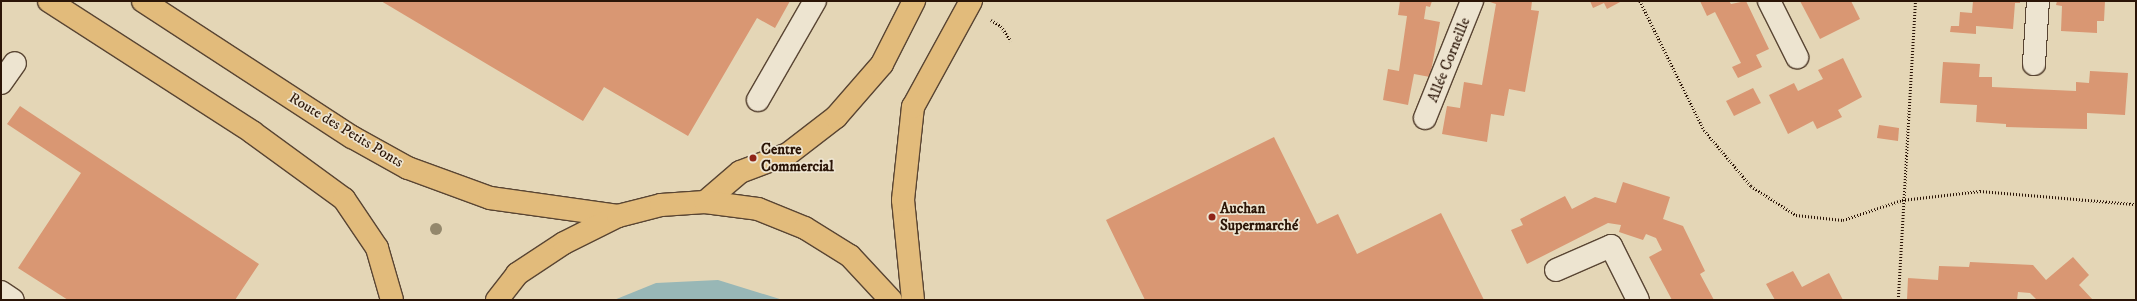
<!DOCTYPE html>
<meta charset="utf-8">
<style>
body{margin:0}
#map{position:relative;width:2137px;height:301px;overflow:hidden;background:#e4d6b6;font-family:"IM FELL DW Pica",serif}
div>[style]{position:absolute}
.water>*{inset:0;background:#98b7b6}
.building>*{inset:0;background:#d99773}
.path>*{height:2.5px;margin-top:-1.25px;transform-origin:0;background:repeating-linear-gradient(90deg,#2b1507 0 1px,transparent 0 3px)}
.roads{filter:drop-shadow(1px 0 #594533) drop-shadow(-1px 0 #594533) drop-shadow(0 1px #594533) drop-shadow(0 -1px #594533)}
.minor>*{height:22px;margin:-11px;padding:0 11px;transform-origin:11px;border-radius:11px;background:#ede4d0}
.major>*{height:22px;margin:-11px;padding:0 11px;transform-origin:11px;border-radius:11px;background:#e2bb7b}
.trees>*{width:12px;height:12px;margin:-6px;border-radius:50%;background:#94886c}
.dots>*{width:11px;height:11px;translate:-50% -50%;box-sizing:border-box;border:2px solid #ede4d0;border-radius:50%}
span{translate:-50% -50%;white-space:nowrap;text-align:center;line-height:1.15;-webkit-text-stroke:3.5px #ede4d0;paint-order:stroke}
.street-label{font-size:15px;color:#2b1507}
.poi-label{font-size:15px;color:#2b1507;font-weight:700}
.left{translate:0 -50%;text-align:left}
.frame{position:absolute;inset:0;border:2px solid #2b1507;pointer-events:none}
</style>
<div id="map">
<div class="water">
<i style="clip-path:polygon(718px 280px,783px 300px,614px 300px,656px 283px)"></i>
</div>
<div class="building">
<i style="clip-path:polygon(381px 1px,790px 1px,775px 28px,757px 18px,688px 136px,604px 87px,583px 121px)"></i>
<i style="clip-path:polygon(1400px 1px,1432px 1px,1430px 7px,1426px 6px,1424px 19px,1440px 22px,1430px 77px,1414px 74px,1408px 105px,1383px 100px,1388px 69px,1399px 71px,1407px 16px,1398px 15px)"></i>
<i style="clip-path:polygon(1487px 1px,1532px 1px,1531px 10px,1539px 11px,1525px 92px,1509px 89px,1504px 116px,1491px 114px,1487px 142px,1442px 134px,1447px 106px,1460px 108px,1464px 82px,1482px 85px,1496px 4px)"></i>
<i style="clip-path:polygon(1590px 1px,1622px 1px,1607px 9px,1604px 3px,1593px 8px)"></i>
<i style="clip-path:polygon(1700px 1px,1729px 1px,1731px 4px,1746px 1px,1769px 49px,1756px 55px,1762px 67px,1738px 78px,1732px 67px,1741px 63px,1715px 12px,1707px 16px)"></i>
<i style="clip-path:polygon(1800px 1px,1851px 1px,1860px 19px,1820px 39px)"></i>
<i style="clip-path:polygon(1973px 1px,2020px 1px,2020px 3px,2015px 3px,2013px 29px,1976px 26px,1976px 34px,1950px 32px,1951px 26px,1959px 26px,1960px 12px,1972px 13px)"></i>
<i style="clip-path:polygon(2057px 1px,2105px 1px,2104px 21px,2097px 21px,2097px 33px,2061px 31px,2062px 6px,2056px 5px)"></i>
<i style="clip-path:polygon(1843px 58px,1862px 97px,1838px 110px,1842px 117px,1817px 129px,1813px 121px,1788px 134px,1769px 95px,1794px 83px,1798px 91px,1823px 79px,1818px 70px)"></i>
<i style="clip-path:polygon(1943px 62px,1980px 64px,1979px 77px,1992px 77px,1992px 87px,2076px 91px,2076px 82px,2089px 83px,2090px 71px,2128px 73px,2125px 115px,2087px 113px,2087px 129px,2006px 127px,2006px 124px,1976px 122px,1977px 105px,1940px 103px)"></i>
<i style="clip-path:polygon(1753px 88px,1761px 103px,1734px 116px,1726px 101px)"></i>
<i style="clip-path:polygon(20px 106px,259px 264px,235px 300px,68px 300px,18px 268px,81px 173px,7px 124px)"></i>
<i style="clip-path:polygon(1879px 125px,1899px 128px,1898px 141px,1877px 138px)"></i>
<i style="clip-path:polygon(1274px 137px,1317px 224px,1338px 214px,1357px 254px,1441px 213px,1484px 300px,1145px 300px,1106px 220px)"></i>
<i style="clip-path:polygon(1623px 182px,1670px 197px,1663px 219px,1683px 226px,1705px 271px,1700px 274px,1714px 300px,1672px 300px,1649px 257px,1662px 250px,1656px 238px,1646px 234px,1643px 240px,1619px 232px,1621px 225px,1608px 223px,1527px 264px,1511px 230px,1523px 225px,1520px 219px,1565px 196px,1572px 209px,1595px 197px,1616px 203px)"></i>
<i style="clip-path:polygon(2073px 257px,2089px 275px,2079px 285px,2093px 300px,2037px 300px,2030px 293px,2018px 292px,2017px 300px,1907px 300px,1908px 278px,1938px 280px,1939px 266px,1969px 267px,1970px 262px,2033px 265px,2046px 280px)"></i>
<i style="clip-path:polygon(1793px 271px,1802px 287px,1829px 273px,1843px 300px,1775px 300px,1766px 284px)"></i>
</div>
<div class="path">
<i style="left:1640px;top:1px;width:144px;rotate:63.6deg"></i>
<i style="left:1704px;top:130px;width:73px;rotate:50deg"></i>
<i style="left:1751px;top:186px;width:54px;rotate:32.8deg"></i>
<i style="left:1796px;top:215px;width:47px;rotate:6.1deg"></i>
<i style="left:1843px;top:220px;width:62px;rotate:-18.7deg"></i>
<i style="left:1902px;top:200px;width:79px;rotate:-6.6deg"></i>
<i style="left:1980px;top:191px;width:157px;rotate:4.8deg"></i>
<i style="left:991px;top:20px;width:12px;rotate:31deg"></i>
<i style="left:1001px;top:26px;width:18px;rotate:56deg"></i>
<i style="left:1898px;top:300px;width:299px;rotate:-86.7deg"></i>
</div>
<div class="roads">
<div class="minor">
<i style="left:1769px;top:1px;width:63px;rotate:63.4deg"></i>
<i style="left:2034px;top:64px;width:63px;rotate:-86.4deg"></i>
<i style="left:1px;top:83px;width:24px;rotate:-55deg"></i>
<i style="left:758px;top:100px;width:114px;rotate:-60.1deg"></i>
<i style="left:1425px;top:118px;width:126px;rotate:-68.1deg"></i>
<i style="left:1556px;top:270px;width:60px;rotate:-23.6deg"></i>
<i style="left:1611px;top:246px;width:60px;rotate:63.4deg"></i>
<i style="left:1px;top:292px;width:14px;rotate:34deg"></i>
</div>
<div class="major">
<i style="left:49px;top:1px;width:242px;rotate:32.8deg"></i>
<i style="left:252px;top:132px;width:114px;rotate:36.1deg"></i>
<i style="left:344px;top:199px;width:59px;rotate:56deg"></i>
<i style="left:377px;top:248px;width:54px;rotate:73.9deg"></i>
<i style="left:143px;top:1px;width:249px;rotate:33.1deg"></i>
<i style="left:352px;top:137px;width:64px;rotate:29deg"></i>
<i style="left:408px;top:168px;width:87px;rotate:20.1deg"></i>
<i style="left:490px;top:198px;width:129px;rotate:8deg"></i>
<i style="left:705px;top:202px;width:46px;rotate:-40.6deg"></i>
<i style="left:740px;top:172px;width:51px;rotate:-20.6deg"></i>
<i style="left:788px;top:154px;width:61px;rotate:-37.6deg"></i>
<i style="left:836px;top:117px;width:70px;rotate:-49deg"></i>
<i style="left:882px;top:64px;width:71px;rotate:-63.1deg"></i>
<i style="left:497px;top:300px;width:33px;rotate:-52deg"></i>
<i style="left:517px;top:274px;width:56px;rotate:-33.4deg"></i>
<i style="left:564px;top:243px;width:60px;rotate:-26.6deg"></i>
<i style="left:618px;top:216px;width:44px;rotate:-14.3deg"></i>
<i style="left:661px;top:205px;width:44px;rotate:-3.9deg"></i>
<i style="left:705px;top:202px;width:53px;rotate:7.5deg"></i>
<i style="left:758px;top:209px;width:51px;rotate:22deg"></i>
<i style="left:805px;top:228px;width:53px;rotate:31.9deg"></i>
<i style="left:850px;top:256px;width:60px;rotate:47deg"></i>
<i style="left:913px;top:300px;width:100px;rotate:-95.7deg"></i>
<i style="left:903px;top:200px;width:94px;rotate:-83.9deg"></i>
<i style="left:913px;top:107px;width:121px;rotate:-61.3deg"></i>
</div>
</div>
<div class="trees">
<i style="left:436px;top:229px"></i>
</div>
<div class="dots">
<i style="left:753px;top:158px;background:#8f2418"></i>
<i style="left:1212px;top:217px;background:#8f2418"></i>
</div>
<div class="street-label">
<span style="left:1449px;top:60px;rotate:-68deg">Allée Corneille</span>
<span style="left:346px;top:130px;rotate:31deg">Route des Petits Ponts</span>
</div>
<div class="poi-label">
<span class="left" style="left:761px;top:158px">Centre<br>Commercial</span>
<span class="left" style="left:1220px;top:217px">Auchan<br>Supermarché</span>
</div>
<div class="frame"></div>
</div>
